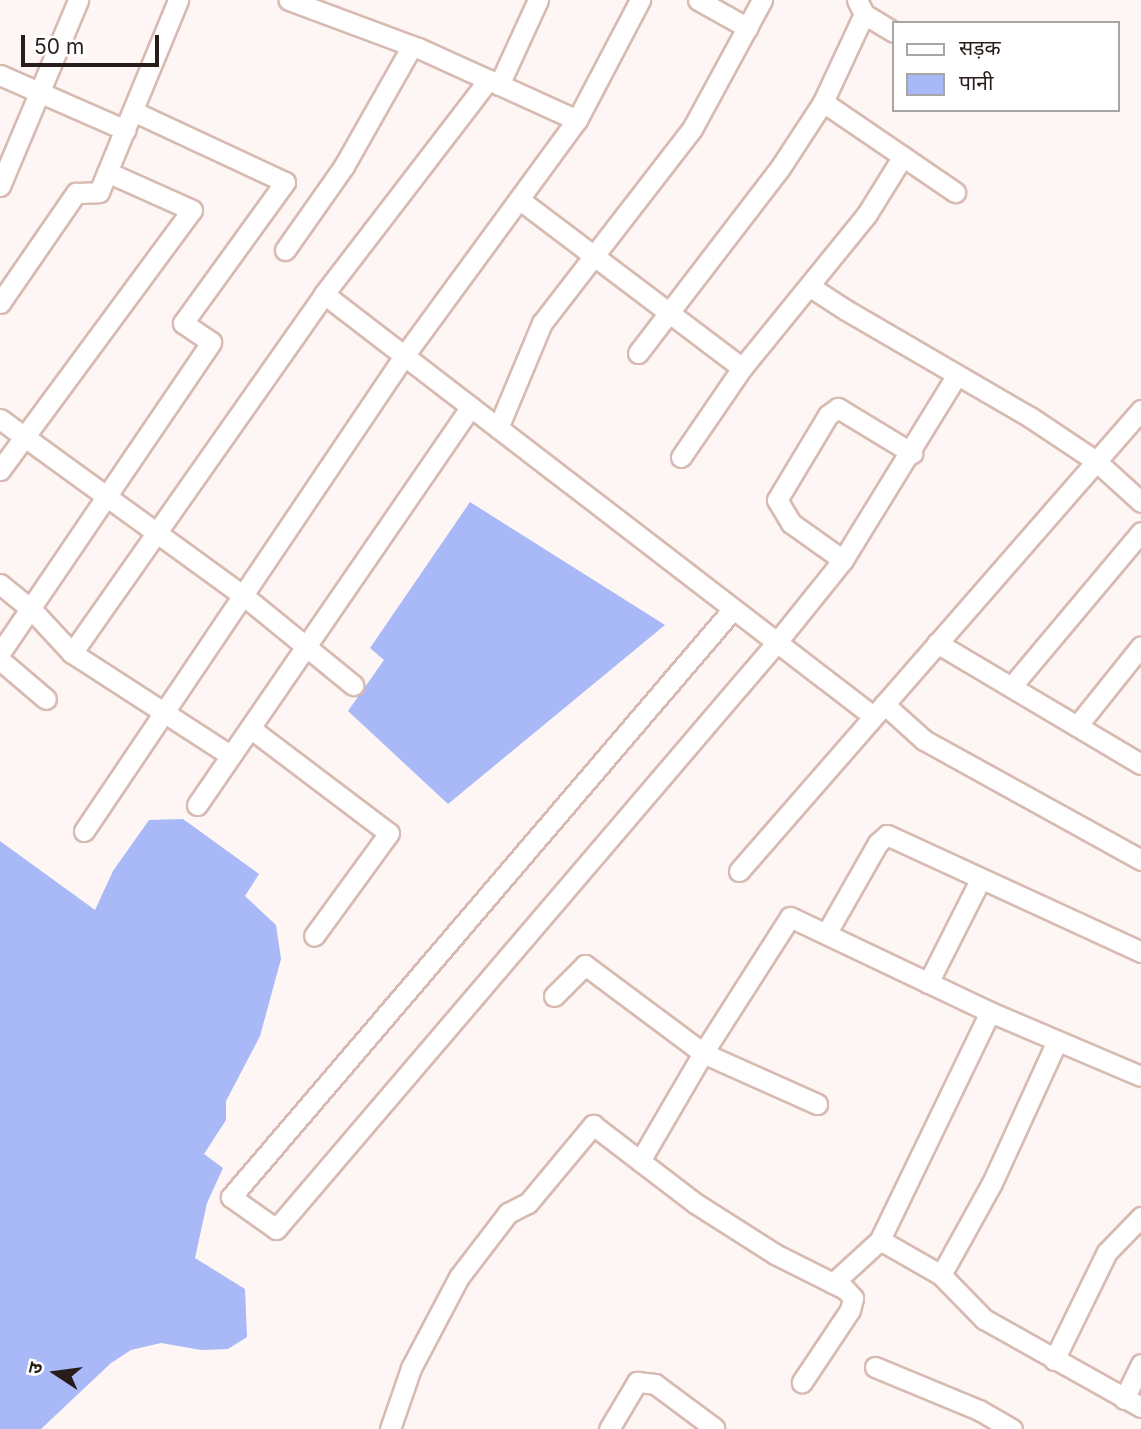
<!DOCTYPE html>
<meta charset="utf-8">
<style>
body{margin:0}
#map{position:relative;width:1141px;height:1429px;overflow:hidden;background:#fdf6f5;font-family:Inter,"Noto Sans Devanagari",sans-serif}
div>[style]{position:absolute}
.water>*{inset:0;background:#a9b8f6}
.roads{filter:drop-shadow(2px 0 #d7bab1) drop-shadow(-2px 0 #d7bab1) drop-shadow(0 2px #d7bab1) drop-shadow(0 -2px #d7bab1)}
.street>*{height:19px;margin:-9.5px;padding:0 9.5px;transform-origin:9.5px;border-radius:9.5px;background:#fff}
span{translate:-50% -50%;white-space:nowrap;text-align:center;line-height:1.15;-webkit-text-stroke:5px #fff;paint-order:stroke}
.legend{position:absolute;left:892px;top:21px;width:228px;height:91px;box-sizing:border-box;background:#fff;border:2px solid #a9a5a3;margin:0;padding:9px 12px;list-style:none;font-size:21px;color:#281d1a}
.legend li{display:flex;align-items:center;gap:14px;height:35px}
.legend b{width:35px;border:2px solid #a9a5a3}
.north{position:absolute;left:21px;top:1338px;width:70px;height:70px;-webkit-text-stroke:5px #fff;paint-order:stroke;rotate:283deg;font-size:19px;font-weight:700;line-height:28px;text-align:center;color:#281d1a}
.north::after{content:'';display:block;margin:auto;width:24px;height:32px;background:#281d1a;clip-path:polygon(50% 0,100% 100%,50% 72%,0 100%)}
.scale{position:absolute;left:21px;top:35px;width:138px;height:32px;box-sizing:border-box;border:4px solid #281d1a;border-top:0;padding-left:9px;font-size:21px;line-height:24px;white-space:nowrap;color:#281d1a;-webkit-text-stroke:5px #fff;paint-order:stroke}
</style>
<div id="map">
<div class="water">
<i style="clip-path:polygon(470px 502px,665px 625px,448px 804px,348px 711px,384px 660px,370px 648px)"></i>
<i style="clip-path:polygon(183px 819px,259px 874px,245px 896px,276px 925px,281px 959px,260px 1036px,226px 1101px,226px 1120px,204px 1154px,223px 1168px,207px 1203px,195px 1258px,245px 1289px,247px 1337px,228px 1349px,201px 1350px,161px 1343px,131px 1350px,111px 1363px,41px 1429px,0 1429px,0 841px,95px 910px,113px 871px,149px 820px)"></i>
</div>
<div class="roads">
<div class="street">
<i style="left:698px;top:0;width:57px;rotate:29.2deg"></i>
<i style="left:857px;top:0;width:16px;rotate:63deg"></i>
<i style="left:864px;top:14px;width:35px;rotate:31deg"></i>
<i style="left:0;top:75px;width:137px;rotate:23.7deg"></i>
<i style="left:499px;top:85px;width:94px;rotate:-65.4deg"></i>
<i style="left:823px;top:102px;width:160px;rotate:34.3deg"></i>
<i style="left:577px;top:120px;width:136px;rotate:-62.3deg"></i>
<i style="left:0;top:186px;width:202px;rotate:-67.2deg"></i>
<i style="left:520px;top:200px;width:278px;rotate:37.1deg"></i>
<i style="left:285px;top:250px;width:103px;rotate:-54.9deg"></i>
<i style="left:344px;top:166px;width:138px;rotate:-60.5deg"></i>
<i style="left:809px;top:286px;width:44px;rotate:33deg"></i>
<i style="left:846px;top:310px;width:213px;rotate:30.2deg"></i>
<i style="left:1030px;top:417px;width:79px;rotate:33.7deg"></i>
<i style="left:1096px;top:461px;width:61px;rotate:42.3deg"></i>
<i style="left:324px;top:294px;width:692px;rotate:37.55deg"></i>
<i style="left:0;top:303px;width:134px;rotate:-55.4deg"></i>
<i style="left:76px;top:193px;width:23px;rotate:-2deg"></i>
<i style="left:99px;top:192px;width:208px;rotate:-67.6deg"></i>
<i style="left:638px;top:353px;width:233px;rotate:-52.5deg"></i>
<i style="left:780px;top:168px;width:79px;rotate:-56.9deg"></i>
<i style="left:823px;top:102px;width:97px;rotate:-65deg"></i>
<i style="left:0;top:419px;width:301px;rotate:36deg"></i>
<i style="left:244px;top:596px;width:141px;rotate:39.2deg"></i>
<i style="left:498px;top:428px;width:114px;rotate:-67.3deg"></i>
<i style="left:542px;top:323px;width:245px;rotate:-52.3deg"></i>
<i style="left:692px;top:129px;width:147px;rotate:-61.5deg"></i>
<i style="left:681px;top:457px;width:108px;rotate:-55.6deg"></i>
<i style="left:742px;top:368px;width:198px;rotate:-50.9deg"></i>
<i style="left:867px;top:214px;width:68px;rotate:-58.2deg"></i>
<i style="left:0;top:470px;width:323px;rotate:-53.6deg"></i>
<i style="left:192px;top:210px;width:93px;rotate:-155.9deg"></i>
<i style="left:843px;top:560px;width:64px;rotate:-144.6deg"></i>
<i style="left:791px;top:523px;width:27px;rotate:-121deg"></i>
<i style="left:777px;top:500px;width:99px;rotate:-59deg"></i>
<i style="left:828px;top:415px;width:12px;rotate:-35deg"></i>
<i style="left:838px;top:408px;width:87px;rotate:31.3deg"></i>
<i style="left:0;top:584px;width:41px;rotate:39.1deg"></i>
<i style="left:32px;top:610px;width:59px;rotate:47.1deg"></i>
<i style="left:72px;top:653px;width:189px;rotate:32.9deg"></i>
<i style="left:733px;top:609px;width:773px;rotate:130.49deg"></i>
<i style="left:231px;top:1197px;width:55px;rotate:35.4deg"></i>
<i style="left:276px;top:1229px;width:772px;rotate:-49.52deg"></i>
<i style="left:777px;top:642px;width:105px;rotate:-51.2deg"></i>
<i style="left:843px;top:560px;width:217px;rotate:-58.4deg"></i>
<i style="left:937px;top:643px;width:237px;rotate:30.7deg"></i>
<i style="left:0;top:653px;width:376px;rotate:-55.8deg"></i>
<i style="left:211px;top:342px;width:34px;rotate:-146deg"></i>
<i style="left:183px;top:323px;width:174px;rotate:-54.1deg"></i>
<i style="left:285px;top:182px;width:168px;rotate:-155deg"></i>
<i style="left:72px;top:653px;width:439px;rotate:-54.9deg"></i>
<i style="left:324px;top:294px;width:270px;rotate:-52.5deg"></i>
<i style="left:0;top:660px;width:60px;rotate:40.3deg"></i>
<i style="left:1011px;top:687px;width:202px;rotate:-50deg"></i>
<i style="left:884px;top:704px;width:54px;rotate:42deg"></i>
<i style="left:924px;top:740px;width:248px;rotate:28.9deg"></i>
<i style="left:1077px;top:726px;width:102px;rotate:-51.3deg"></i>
<i style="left:250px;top:728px;width:174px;rotate:37.1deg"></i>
<i style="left:389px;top:833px;width:127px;rotate:126.1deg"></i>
<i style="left:197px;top:805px;width:483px;rotate:-55.5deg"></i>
<i style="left:84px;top:831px;width:573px;rotate:-56.03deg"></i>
<i style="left:404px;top:356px;width:293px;rotate:-53.8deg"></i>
<i style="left:577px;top:120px;width:175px;rotate:-155.6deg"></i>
<i style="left:418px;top:48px;width:138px;rotate:-159.6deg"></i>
<i style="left:739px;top:871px;width:612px;rotate:-48.91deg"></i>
<i style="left:826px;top:934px;width:105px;rotate:-60.3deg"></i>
<i style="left:878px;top:843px;width:12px;rotate:-42deg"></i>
<i style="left:887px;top:835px;width:280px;rotate:24.7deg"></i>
<i style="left:928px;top:983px;width:115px;rotate:-63.2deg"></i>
<i style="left:554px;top:996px;width:44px;rotate:-45deg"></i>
<i style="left:585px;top:965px;width:147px;rotate:36.7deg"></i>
<i style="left:703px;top:1053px;width:125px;rotate:24.1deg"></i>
<i style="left:990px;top:1012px;width:164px;rotate:23deg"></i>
<i style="left:640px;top:1161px;width:125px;rotate:-59.7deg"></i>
<i style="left:703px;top:1053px;width:161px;rotate:-57.4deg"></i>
<i style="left:790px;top:917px;width:221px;rotate:25.4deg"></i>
<i style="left:990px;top:1012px;width:253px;rotate:115.8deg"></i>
<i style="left:880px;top:1240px;width:64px;rotate:137.5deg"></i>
<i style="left:880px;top:1240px;width:70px;rotate:29.8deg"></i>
<i style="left:941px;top:1275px;width:62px;rotate:45.7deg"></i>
<i style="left:984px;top:1319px;width:180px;rotate:29.3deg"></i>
<i style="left:941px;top:1275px;width:105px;rotate:-61deg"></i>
<i style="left:992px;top:1183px;width:156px;rotate:-65.4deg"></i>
<i style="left:1054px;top:1360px;width:120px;rotate:-63.9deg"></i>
<i style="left:1107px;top:1252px;width:49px;rotate:-45.8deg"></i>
<i style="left:875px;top:1367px;width:113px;rotate:22.5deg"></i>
<i style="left:979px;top:1410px;width:38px;rotate:30deg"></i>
<i style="left:1124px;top:1399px;width:39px;rotate:-64deg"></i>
<i style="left:390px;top:1429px;width:65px;rotate:-71deg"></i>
<i style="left:411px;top:1368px;width:103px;rotate:-62.2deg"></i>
<i style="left:459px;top:1277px;width:81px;rotate:-52.6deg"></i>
<i style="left:508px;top:1213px;width:22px;rotate:-27deg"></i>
<i style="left:528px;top:1203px;width:102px;rotate:-50.2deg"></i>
<i style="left:593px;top:1125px;width:128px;rotate:37.4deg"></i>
<i style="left:695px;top:1203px;width:95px;rotate:32.5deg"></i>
<i style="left:775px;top:1254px;width:78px;rotate:26.6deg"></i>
<i style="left:845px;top:1289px;width:12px;rotate:48deg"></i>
<i style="left:853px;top:1298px;width:12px;rotate:104deg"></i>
<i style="left:850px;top:1310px;width:87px;rotate:123.7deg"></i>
<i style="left:609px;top:1429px;width:55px;rotate:-59.2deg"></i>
<i style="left:637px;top:1382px;width:18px;rotate:6deg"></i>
<i style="left:655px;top:1384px;width:74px;rotate:36.7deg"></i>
</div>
</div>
<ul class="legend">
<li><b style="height:9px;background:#fff"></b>सड़क</li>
<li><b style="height:19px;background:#a9b8f6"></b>पानी</li>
</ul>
<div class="north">उ</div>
<div class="scale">50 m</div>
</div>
